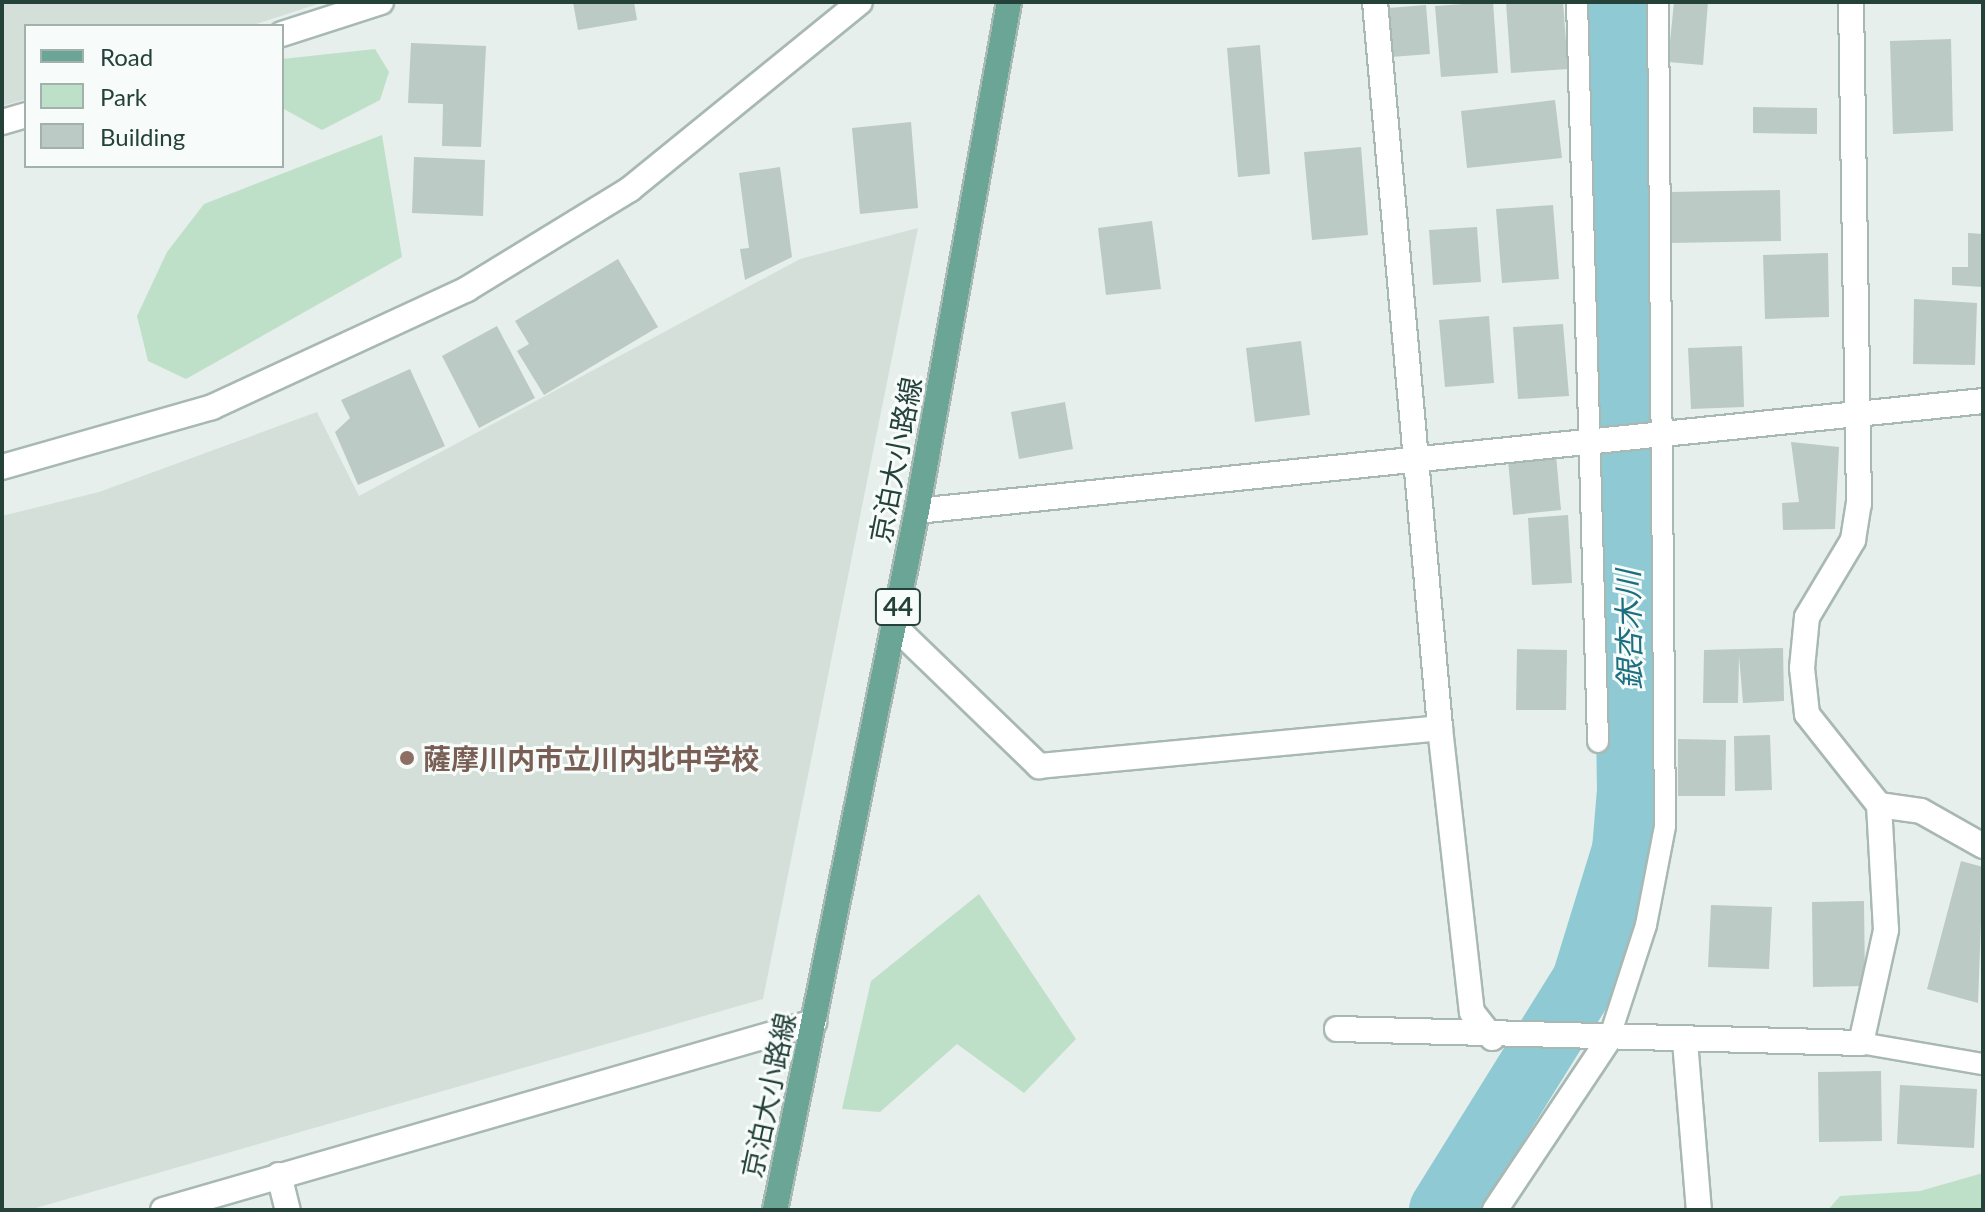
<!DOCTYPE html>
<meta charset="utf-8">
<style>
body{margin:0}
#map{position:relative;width:1985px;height:1212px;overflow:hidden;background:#e6efeb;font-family:Lato,"Noto Sans JP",sans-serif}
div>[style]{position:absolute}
.built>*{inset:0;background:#d4dfda}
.green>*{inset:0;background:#bfe0c8}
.river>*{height:66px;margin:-33px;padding:0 33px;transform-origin:33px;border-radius:33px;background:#8ec9d4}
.building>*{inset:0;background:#bbcac4}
.roads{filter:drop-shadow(2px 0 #a8b8b2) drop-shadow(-2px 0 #a8b8b2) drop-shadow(0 2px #a8b8b2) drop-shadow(0 -2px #a8b8b2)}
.service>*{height:20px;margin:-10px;padding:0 10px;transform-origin:10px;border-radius:10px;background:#fff}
.minor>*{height:24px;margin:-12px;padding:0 12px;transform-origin:12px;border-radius:12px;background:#fff}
.tertiary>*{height:24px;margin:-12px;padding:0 12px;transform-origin:12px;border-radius:12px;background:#fff}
.primary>*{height:24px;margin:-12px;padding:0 12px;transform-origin:12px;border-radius:12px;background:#6aa596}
.dots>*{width:22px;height:22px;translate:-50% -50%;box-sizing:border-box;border:4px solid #f7fbf9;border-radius:50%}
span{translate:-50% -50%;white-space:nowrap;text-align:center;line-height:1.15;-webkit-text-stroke:6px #f7fbf9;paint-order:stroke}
.shield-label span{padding:2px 6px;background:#f7fbf9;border:2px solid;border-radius:6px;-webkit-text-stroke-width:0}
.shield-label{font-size:26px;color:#24423a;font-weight:700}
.street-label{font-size:28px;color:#24423a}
.education-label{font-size:28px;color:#785e54;font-weight:700}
.left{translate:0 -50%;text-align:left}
.water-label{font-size:30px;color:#1c6f80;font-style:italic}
.frame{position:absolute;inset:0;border:4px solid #24423a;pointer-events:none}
.legend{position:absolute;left:24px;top:24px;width:260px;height:144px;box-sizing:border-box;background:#f7fbf9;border:2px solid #a3b1ad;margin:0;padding:10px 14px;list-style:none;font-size:24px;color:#24423a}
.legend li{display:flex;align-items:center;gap:16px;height:40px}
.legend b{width:40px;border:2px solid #a3b1ad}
</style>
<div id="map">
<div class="built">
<i style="clip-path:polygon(2px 2px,324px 2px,250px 26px,26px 26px,26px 99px,2px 106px)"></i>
<i style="clip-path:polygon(918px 228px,763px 999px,29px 1210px,2px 1210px,2px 516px,99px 492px,317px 412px,359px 496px,800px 259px)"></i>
</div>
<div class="green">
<i style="clip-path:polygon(375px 49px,389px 72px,380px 100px,322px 130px,282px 108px,282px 59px)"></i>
<i style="clip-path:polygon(382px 135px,402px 257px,186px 379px,148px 361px,137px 316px,167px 252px,204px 204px)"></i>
<i style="clip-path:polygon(979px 894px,1076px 1039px,1024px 1093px,957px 1044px,880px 1112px,842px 1109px,871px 981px)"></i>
<i style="clip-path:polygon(1983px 1173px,1983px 1210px,1828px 1210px,1840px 1196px,1920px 1191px)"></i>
</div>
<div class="river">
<i style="left:1442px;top:1210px;width:271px;rotate:-58.1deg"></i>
<i style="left:1585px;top:980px;width:136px;rotate:-72.9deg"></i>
<i style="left:1625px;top:850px;width:59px;rotate:-85.2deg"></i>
<i style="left:1630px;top:791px;width:789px;rotate:-90.87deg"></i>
</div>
<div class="building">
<i style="clip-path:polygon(573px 2px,634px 2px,637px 20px,578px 30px)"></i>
<i style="clip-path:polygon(1493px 2px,1498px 73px,1441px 77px,1435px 6px)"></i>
<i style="clip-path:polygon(1506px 2px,1563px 2px,1568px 69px,1511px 73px)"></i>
<i style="clip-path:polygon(1674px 2px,1708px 2px,1703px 65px,1668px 62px)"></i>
<i style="clip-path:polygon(1426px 5px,1430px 54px,1391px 57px,1388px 8px)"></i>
<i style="clip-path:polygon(1951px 39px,1953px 131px,1893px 134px,1890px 41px)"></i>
<i style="clip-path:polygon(411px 43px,486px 46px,481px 147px,442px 146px,443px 104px,408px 103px)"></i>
<i style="clip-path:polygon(1260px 45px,1270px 174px,1238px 177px,1227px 48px)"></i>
<i style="clip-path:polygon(1555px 100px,1562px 158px,1467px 168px,1461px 111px)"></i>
<i style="clip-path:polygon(1753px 107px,1817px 108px,1817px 134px,1753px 133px)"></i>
<i style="clip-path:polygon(911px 122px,918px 208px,860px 214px,852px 128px)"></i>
<i style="clip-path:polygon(1361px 147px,1368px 235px,1312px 240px,1304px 152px)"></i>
<i style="clip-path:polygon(414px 157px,485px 160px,483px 216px,412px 213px)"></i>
<i style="clip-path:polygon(780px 167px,792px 257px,745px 280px,740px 249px,749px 248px,739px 173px)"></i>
<i style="clip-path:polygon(1780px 190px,1781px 241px,1670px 243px,1670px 192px)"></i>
<i style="clip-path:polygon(1553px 205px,1559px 279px,1502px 283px,1496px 209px)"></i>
<i style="clip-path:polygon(1152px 221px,1161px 289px,1106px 295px,1098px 228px)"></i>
<i style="clip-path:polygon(1477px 227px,1481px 282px,1433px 285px,1429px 230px)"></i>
<i style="clip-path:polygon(1968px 233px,1983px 234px,1983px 287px,1952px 285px,1952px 267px,1968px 267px)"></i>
<i style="clip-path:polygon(1828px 253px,1829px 317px,1765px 319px,1763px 255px)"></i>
<i style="clip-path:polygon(618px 259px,658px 327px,544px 395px,517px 351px,529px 344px,515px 321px)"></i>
<i style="clip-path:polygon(1914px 299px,1977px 303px,1975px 365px,1913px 364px)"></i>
<i style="clip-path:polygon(1489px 316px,1494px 383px,1445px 387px,1439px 320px)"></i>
<i style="clip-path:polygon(1563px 324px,1569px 396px,1518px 399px,1513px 327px)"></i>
<i style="clip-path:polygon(497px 326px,535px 398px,479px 428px,442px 356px)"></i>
<i style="clip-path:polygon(1301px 341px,1310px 415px,1255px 422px,1246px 348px)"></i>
<i style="clip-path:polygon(1742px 346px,1744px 407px,1691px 409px,1688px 348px)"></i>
<i style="clip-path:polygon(410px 369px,445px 446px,358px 485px,335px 432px,350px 418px,341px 400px)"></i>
<i style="clip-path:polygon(1065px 402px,1073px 449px,1019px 459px,1011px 412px)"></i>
<i style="clip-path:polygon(1791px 442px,1839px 447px,1835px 529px,1783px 530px,1782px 503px,1799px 502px)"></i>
<i style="clip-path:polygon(1556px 455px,1561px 510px,1513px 515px,1508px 460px)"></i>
<i style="clip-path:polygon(1568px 515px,1572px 583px,1532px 585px,1528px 518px)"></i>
<i style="clip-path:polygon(1783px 648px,1784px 701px,1743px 703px,1739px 656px,1738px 703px,1703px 703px,1704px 650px)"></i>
<i style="clip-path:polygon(1517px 649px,1567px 650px,1566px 710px,1516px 710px)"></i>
<i style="clip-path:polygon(1770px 735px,1772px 790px,1735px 791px,1734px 736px)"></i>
<i style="clip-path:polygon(1678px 739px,1726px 740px,1725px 796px,1678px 796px)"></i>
<i style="clip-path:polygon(1961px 861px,1983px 867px,1978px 1003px,1927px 989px)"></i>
<i style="clip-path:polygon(1864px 901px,1865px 986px,1813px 987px,1812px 902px)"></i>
<i style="clip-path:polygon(1711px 905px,1772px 907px,1769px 969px,1708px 967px)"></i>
<i style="clip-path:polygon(1881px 1071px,1882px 1141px,1819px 1142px,1818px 1072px)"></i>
<i style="clip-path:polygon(1900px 1085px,1977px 1089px,1974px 1148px,1897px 1144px)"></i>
</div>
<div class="roads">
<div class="service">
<i style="left:1577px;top:2px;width:740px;rotate:88.37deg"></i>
<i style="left:1609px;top:1039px;width:120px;rotate:-72deg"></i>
<i style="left:1646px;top:925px;width:101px;rotate:-79.1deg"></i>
<i style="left:1665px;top:826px;width:824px;rotate:-90.49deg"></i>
<i style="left:1861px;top:1043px;width:124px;rotate:9.8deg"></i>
</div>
<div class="minor">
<i style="left:1375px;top:2px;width:729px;rotate:84.88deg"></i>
<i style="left:1440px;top:728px;width:286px;rotate:83.6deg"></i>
<i style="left:1472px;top:1012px;width:33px;rotate:52deg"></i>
<i style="left:282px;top:34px;width:104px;rotate:-17.9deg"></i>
<i style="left:2px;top:122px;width:25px;rotate:-16deg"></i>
<i style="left:917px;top:511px;width:1072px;rotate:-5.89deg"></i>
<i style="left:894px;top:626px;width:202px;rotate:44deg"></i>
<i style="left:1039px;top:766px;width:403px;rotate:-5.4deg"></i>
<i style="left:1879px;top:805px;width:42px;rotate:8.1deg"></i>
<i style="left:1921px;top:811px;width:71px;rotate:29.4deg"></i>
<i style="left:1337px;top:1029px;width:524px;rotate:1.53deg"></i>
<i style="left:1861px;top:1043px;width:116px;rotate:-77.5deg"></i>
<i style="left:1886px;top:930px;width:125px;rotate:-93.2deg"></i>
<i style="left:1879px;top:805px;width:116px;rotate:-128.4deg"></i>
<i style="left:1807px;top:714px;width:46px;rotate:-96.2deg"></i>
<i style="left:1802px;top:668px;width:51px;rotate:-84.4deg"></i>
<i style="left:1807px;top:617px;width:90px;rotate:-59.1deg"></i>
<i style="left:1853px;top:540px;width:36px;rotate:-81deg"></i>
<i style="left:1859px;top:504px;width:502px;rotate:-90.91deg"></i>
<i style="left:1685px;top:1041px;width:170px;rotate:85.3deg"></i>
<i style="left:279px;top:1175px;width:36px;rotate:76deg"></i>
<i style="left:1495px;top:1210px;width:206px;rotate:-56.3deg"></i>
</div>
<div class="tertiary">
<i style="left:2px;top:467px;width:218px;rotate:-15.9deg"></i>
<i style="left:212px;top:407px;width:281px;rotate:-24.8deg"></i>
<i style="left:467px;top:289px;width:191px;rotate:-31.5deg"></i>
<i style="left:630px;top:189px;width:296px;rotate:-39.1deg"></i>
<i style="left:163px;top:1210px;width:678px;rotate:-16.11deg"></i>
</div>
<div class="primary">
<i style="left:775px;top:1210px;width:713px;rotate:-78.52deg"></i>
<i style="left:917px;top:511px;width:517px;rotate:-79.75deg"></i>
</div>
</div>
<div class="dots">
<i style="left:407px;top:758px;background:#8d6e63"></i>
</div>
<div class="shield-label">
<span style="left:898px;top:607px">44</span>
</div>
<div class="street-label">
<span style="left:895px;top:460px;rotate:-79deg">京泊大小路線</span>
<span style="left:768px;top:1095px;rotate:-78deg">京泊大小路線</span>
</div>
<div class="education-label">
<span class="left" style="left:423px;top:758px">薩摩川内市立川内北中学校</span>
</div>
<div class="water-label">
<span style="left:1628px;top:630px;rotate:-91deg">銀杏木川</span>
</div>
<div class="frame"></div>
<ul class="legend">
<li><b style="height:10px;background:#6aa596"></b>Road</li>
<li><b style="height:22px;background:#bfe0c8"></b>Park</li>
<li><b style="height:22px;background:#bbcac4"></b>Building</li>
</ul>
</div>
